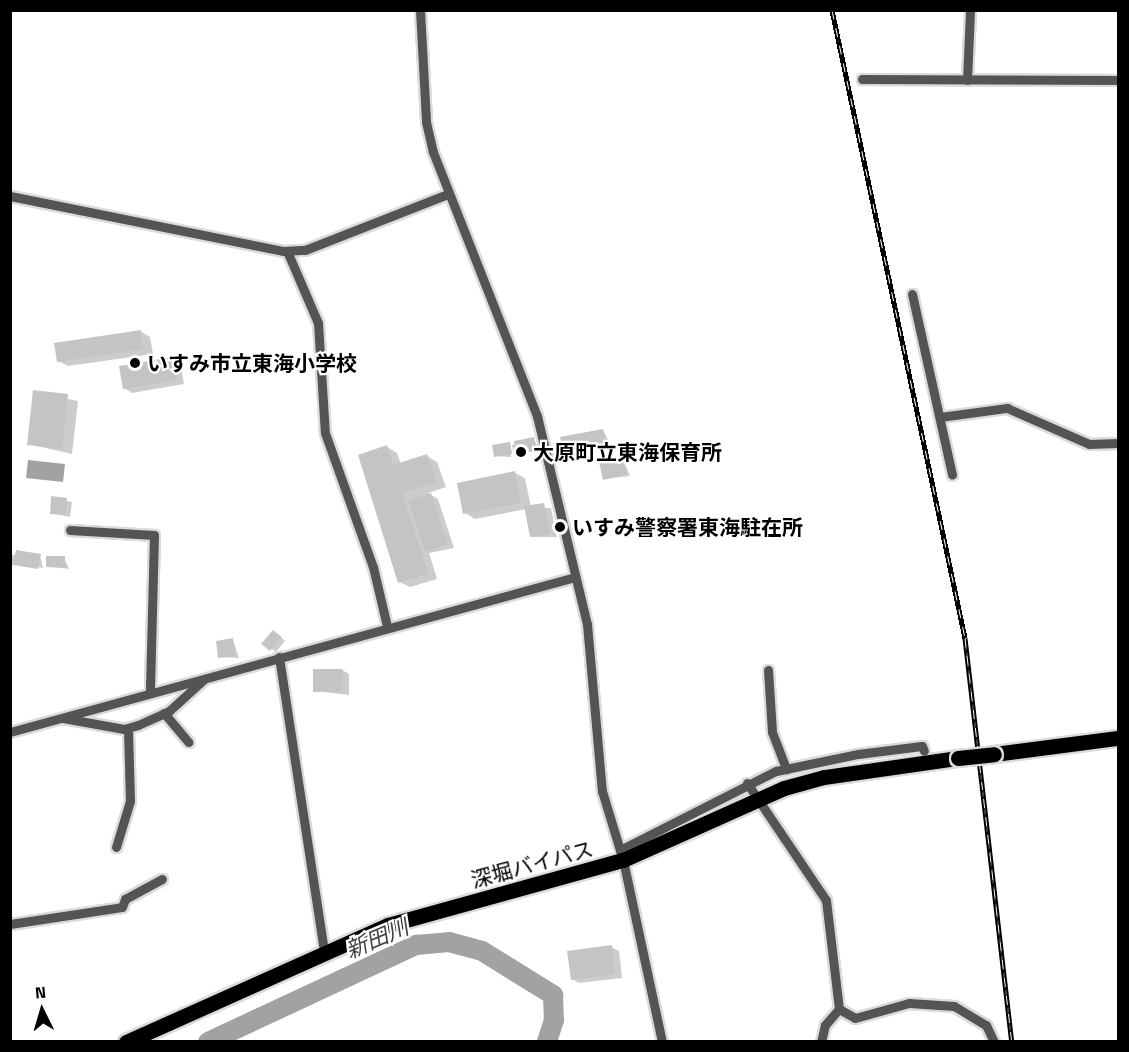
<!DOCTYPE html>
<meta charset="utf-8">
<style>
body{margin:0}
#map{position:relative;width:1129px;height:1052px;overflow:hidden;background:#fff;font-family:"Titillium Web","Noto Sans JP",sans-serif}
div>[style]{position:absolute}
.water>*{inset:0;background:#a2a2a2}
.shadow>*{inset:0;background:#0003}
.river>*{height:20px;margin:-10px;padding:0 10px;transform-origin:10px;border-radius:10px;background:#a2a2a2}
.building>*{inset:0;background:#c4c4c4}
.roads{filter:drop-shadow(2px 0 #dbdbdb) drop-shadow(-2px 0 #dbdbdb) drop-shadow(0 2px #dbdbdb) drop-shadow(0 -2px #dbdbdb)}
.minor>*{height:9px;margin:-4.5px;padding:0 4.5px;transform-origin:4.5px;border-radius:4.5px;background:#545454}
.trunk>*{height:15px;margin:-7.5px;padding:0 7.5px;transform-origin:7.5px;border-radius:7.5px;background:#000}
.rail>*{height:5px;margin-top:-2.5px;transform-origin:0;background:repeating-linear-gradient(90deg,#fff 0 9px,#000 0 18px);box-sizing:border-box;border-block:2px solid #000}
.bridges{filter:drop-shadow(2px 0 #dbdbdb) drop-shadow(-2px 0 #dbdbdb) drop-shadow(0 2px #dbdbdb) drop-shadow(0 -2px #dbdbdb)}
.trunk-bridge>*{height:15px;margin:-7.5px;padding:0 7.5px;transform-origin:7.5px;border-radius:7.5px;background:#000}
.dots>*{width:16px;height:16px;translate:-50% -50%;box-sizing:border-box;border:3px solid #fff;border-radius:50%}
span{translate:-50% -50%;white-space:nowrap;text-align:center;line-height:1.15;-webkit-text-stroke:4.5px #fff;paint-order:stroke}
.poi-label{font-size:21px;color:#000;font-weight:700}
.left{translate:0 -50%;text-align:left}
.street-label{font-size:21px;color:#000}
.water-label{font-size:22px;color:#434343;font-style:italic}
.frame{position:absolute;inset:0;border:12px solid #000;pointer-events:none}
.north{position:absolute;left:12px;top:980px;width:60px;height:60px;-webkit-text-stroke:4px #fff;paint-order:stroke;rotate:355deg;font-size:16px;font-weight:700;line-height:24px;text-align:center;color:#000}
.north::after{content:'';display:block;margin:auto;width:21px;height:27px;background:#000;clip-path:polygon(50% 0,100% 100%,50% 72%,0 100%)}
</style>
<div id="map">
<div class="water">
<i style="clip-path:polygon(28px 460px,65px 464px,63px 482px,26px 478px)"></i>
</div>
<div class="shadow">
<i style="clip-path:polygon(140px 331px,150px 337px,153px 354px,68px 366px,58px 361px)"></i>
<i style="clip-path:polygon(173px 358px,180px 362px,184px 384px,132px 393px,124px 388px)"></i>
<i style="clip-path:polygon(34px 392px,78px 401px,72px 454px,28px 444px)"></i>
<i style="clip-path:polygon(603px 430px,612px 447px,572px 454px,565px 450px)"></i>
<i style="clip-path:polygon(534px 439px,540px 452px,515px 452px,514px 456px,512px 445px)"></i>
<i style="clip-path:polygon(510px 443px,511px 457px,496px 456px)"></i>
<i style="clip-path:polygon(387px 447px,397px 453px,401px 464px,427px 456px,437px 462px,446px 487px,428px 493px,438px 499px,454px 548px,429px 553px,437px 579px,410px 587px,400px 582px)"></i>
<i style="clip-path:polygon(622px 457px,630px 476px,605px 479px)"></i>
<i style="clip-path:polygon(515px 473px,525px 478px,531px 507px,551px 508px,557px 537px,532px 537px,526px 509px,475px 519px,465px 513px)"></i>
<i style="clip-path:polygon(53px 498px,72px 502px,70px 517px,51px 513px)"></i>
<i style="clip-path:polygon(10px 555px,40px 556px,43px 568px,14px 563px,10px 570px)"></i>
<i style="clip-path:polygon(64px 558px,69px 569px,48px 566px)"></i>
<i style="clip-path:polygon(277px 634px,285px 641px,276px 652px,264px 643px)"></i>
<i style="clip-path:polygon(233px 640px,239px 658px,220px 657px)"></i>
<i style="clip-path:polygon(342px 670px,349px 674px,349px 695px,314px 691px)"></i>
<i style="clip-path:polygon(611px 947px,619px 951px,622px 978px,579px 983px,572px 979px)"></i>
</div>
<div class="river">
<i style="left:208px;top:1042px;width:230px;rotate:-25deg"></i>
<i style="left:416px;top:945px;width:33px;rotate:-5deg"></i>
<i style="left:449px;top:942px;width:34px;rotate:15deg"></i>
<i style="left:482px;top:951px;width:84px;rotate:31.8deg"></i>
<i style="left:553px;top:995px;width:25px;rotate:88deg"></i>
<i style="left:554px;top:1020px;width:23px;rotate:108deg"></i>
</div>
<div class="building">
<i style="clip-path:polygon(141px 330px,143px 349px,57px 362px,54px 343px)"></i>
<i style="clip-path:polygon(173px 357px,177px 380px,123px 389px,119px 366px)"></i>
<i style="clip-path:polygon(33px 390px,68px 394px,62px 449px,27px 445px)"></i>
<i style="clip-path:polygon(603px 429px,606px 443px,563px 451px,560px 437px)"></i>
<i style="clip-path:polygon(534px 437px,536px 450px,516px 454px,514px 441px)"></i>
<i style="clip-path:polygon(510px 442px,512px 454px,494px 457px,492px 445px)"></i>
<i style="clip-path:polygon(387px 445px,393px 465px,427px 454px,436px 482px,402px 493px,428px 573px,398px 583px,358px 455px)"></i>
<i style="clip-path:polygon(622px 456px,627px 474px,603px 480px,599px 462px)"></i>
<i style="clip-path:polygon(515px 471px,521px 503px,463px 514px,457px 483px)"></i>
<i style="clip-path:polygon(431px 493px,448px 544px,425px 552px,408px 501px)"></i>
<i style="clip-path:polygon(51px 496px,67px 498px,66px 515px,50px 514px)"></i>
<i style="clip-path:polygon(544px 503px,550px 534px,530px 537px,524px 506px)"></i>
<i style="clip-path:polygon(16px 550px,41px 554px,38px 569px,13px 565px)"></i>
<i style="clip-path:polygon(46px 556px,65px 556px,65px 568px,46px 567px)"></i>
<i style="clip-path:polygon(273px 630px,282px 637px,270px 651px,261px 644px)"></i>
<i style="clip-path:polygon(233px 638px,235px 656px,218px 658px,216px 641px)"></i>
<i style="clip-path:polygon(313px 669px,343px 669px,342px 691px,313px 692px)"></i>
<i style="clip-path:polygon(612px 945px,615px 974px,571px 980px,567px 951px)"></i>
</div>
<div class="roads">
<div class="minor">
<i style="left:420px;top:10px;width:112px;rotate:86.9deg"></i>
<i style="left:426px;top:122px;width:31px;rotate:77deg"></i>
<i style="left:433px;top:152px;width:284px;rotate:68.5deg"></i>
<i style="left:537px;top:416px;width:214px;rotate:76.5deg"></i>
<i style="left:587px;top:624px;width:168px;rotate:84.9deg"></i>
<i style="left:602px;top:791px;width:72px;rotate:73.1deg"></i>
<i style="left:623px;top:860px;width:186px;rotate:77.9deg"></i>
<i style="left:862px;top:79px;width:256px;rotate:0.2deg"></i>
<i style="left:967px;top:80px;width:70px;rotate:-87.5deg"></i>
<i style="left:10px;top:196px;width:278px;rotate:11.4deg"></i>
<i style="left:283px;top:251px;width:22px;rotate:-3deg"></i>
<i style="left:305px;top:250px;width:154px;rotate:-21.4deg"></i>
<i style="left:287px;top:251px;width:78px;rotate:66.7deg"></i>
<i style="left:318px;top:323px;width:110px;rotate:86.4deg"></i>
<i style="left:325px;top:433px;width:142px;rotate:70.3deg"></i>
<i style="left:373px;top:567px;width:61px;rotate:76.7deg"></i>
<i style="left:912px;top:294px;width:185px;rotate:77.5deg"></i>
<i style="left:940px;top:417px;width:68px;rotate:-7.7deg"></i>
<i style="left:1007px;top:408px;width:90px;rotate:23.7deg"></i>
<i style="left:1089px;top:444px;width:29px;rotate:-2deg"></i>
<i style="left:70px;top:530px;width:84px;rotate:3.4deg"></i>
<i style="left:154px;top:535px;width:157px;rotate:91.5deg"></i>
<i style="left:279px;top:657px;width:298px;rotate:81.3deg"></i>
<i style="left:768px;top:670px;width:62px;rotate:86.3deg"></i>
<i style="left:772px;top:732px;width:40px;rotate:69deg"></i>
<i style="left:164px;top:713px;width:38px;rotate:50deg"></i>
<i style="left:63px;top:718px;width:62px;rotate:10.2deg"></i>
<i style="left:124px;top:729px;width:15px;rotate:-16deg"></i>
<i style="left:138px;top:725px;width:34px;rotate:-24deg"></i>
<i style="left:169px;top:711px;width:47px;rotate:-42.4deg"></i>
<i style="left:10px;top:732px;width:586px;rotate:-15.34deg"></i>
<i style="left:747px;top:783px;width:141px;rotate:56deg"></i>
<i style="left:826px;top:900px;width:110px;rotate:83.2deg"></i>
<i style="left:839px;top:1009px;width:18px;rotate:29deg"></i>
<i style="left:855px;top:1018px;width:56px;rotate:-15.5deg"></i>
<i style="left:909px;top:1003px;width:45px;rotate:3.8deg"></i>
<i style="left:954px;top:1006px;width:37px;rotate:31deg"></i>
<i style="left:986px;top:1025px;width:19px;rotate:65deg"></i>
<i style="left:116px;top:847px;width:48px;rotate:-73.1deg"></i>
<i style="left:130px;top:801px;width:73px;rotate:-91.6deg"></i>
<i style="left:620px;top:850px;width:175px;rotate:-26.9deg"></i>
<i style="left:776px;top:771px;width:84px;rotate:-11.7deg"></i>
<i style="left:858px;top:754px;width:64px;rotate:-7.1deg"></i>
<i style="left:922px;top:746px;width:5px;rotate:68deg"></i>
<i style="left:10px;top:924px;width:113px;rotate:-8.6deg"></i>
<i style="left:122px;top:907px;width:9px;rotate:-69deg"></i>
<i style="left:125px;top:899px;width:42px;rotate:-28.4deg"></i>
<i style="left:821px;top:1042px;width:17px;rotate:-77deg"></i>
<i style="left:825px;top:1025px;width:21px;rotate:-49deg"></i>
</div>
<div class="trunk">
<i style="left:994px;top:754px;width:125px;rotate:-7.4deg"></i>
<i style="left:126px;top:1042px;width:287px;rotate:-24.1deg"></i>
<i style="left:388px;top:925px;width:244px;rotate:-15.5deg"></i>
<i style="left:623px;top:860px;width:176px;rotate:-24.1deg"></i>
<i style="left:784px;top:788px;width:41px;rotate:-15.4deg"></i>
<i style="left:824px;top:777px;width:135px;rotate:-8.1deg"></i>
</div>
</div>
<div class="rail">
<i style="left:832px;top:10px;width:642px;rotate:78.04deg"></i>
<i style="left:965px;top:638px;width:407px;rotate:83.4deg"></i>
</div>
<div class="bridges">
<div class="trunk-bridge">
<i style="left:958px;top:758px;width:36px;rotate:-6deg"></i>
</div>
</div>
<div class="dots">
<i style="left:135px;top:363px;background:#000"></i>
<i style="left:521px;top:452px;background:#000"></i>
<i style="left:560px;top:527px;background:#000"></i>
</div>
<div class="poi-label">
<span class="left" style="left:147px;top:363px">いすみ市立東海小学校</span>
<span class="left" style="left:533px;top:452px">大原町立東海保育所</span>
<span class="left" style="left:572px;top:527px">いすみ警察署東海駐在所</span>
</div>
<div class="street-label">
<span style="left:532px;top:864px;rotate:-15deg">深堀バイパス</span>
</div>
<div class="water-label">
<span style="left:377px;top:939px;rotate:-23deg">新田川</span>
</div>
<div class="frame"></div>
<div class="north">N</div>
</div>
